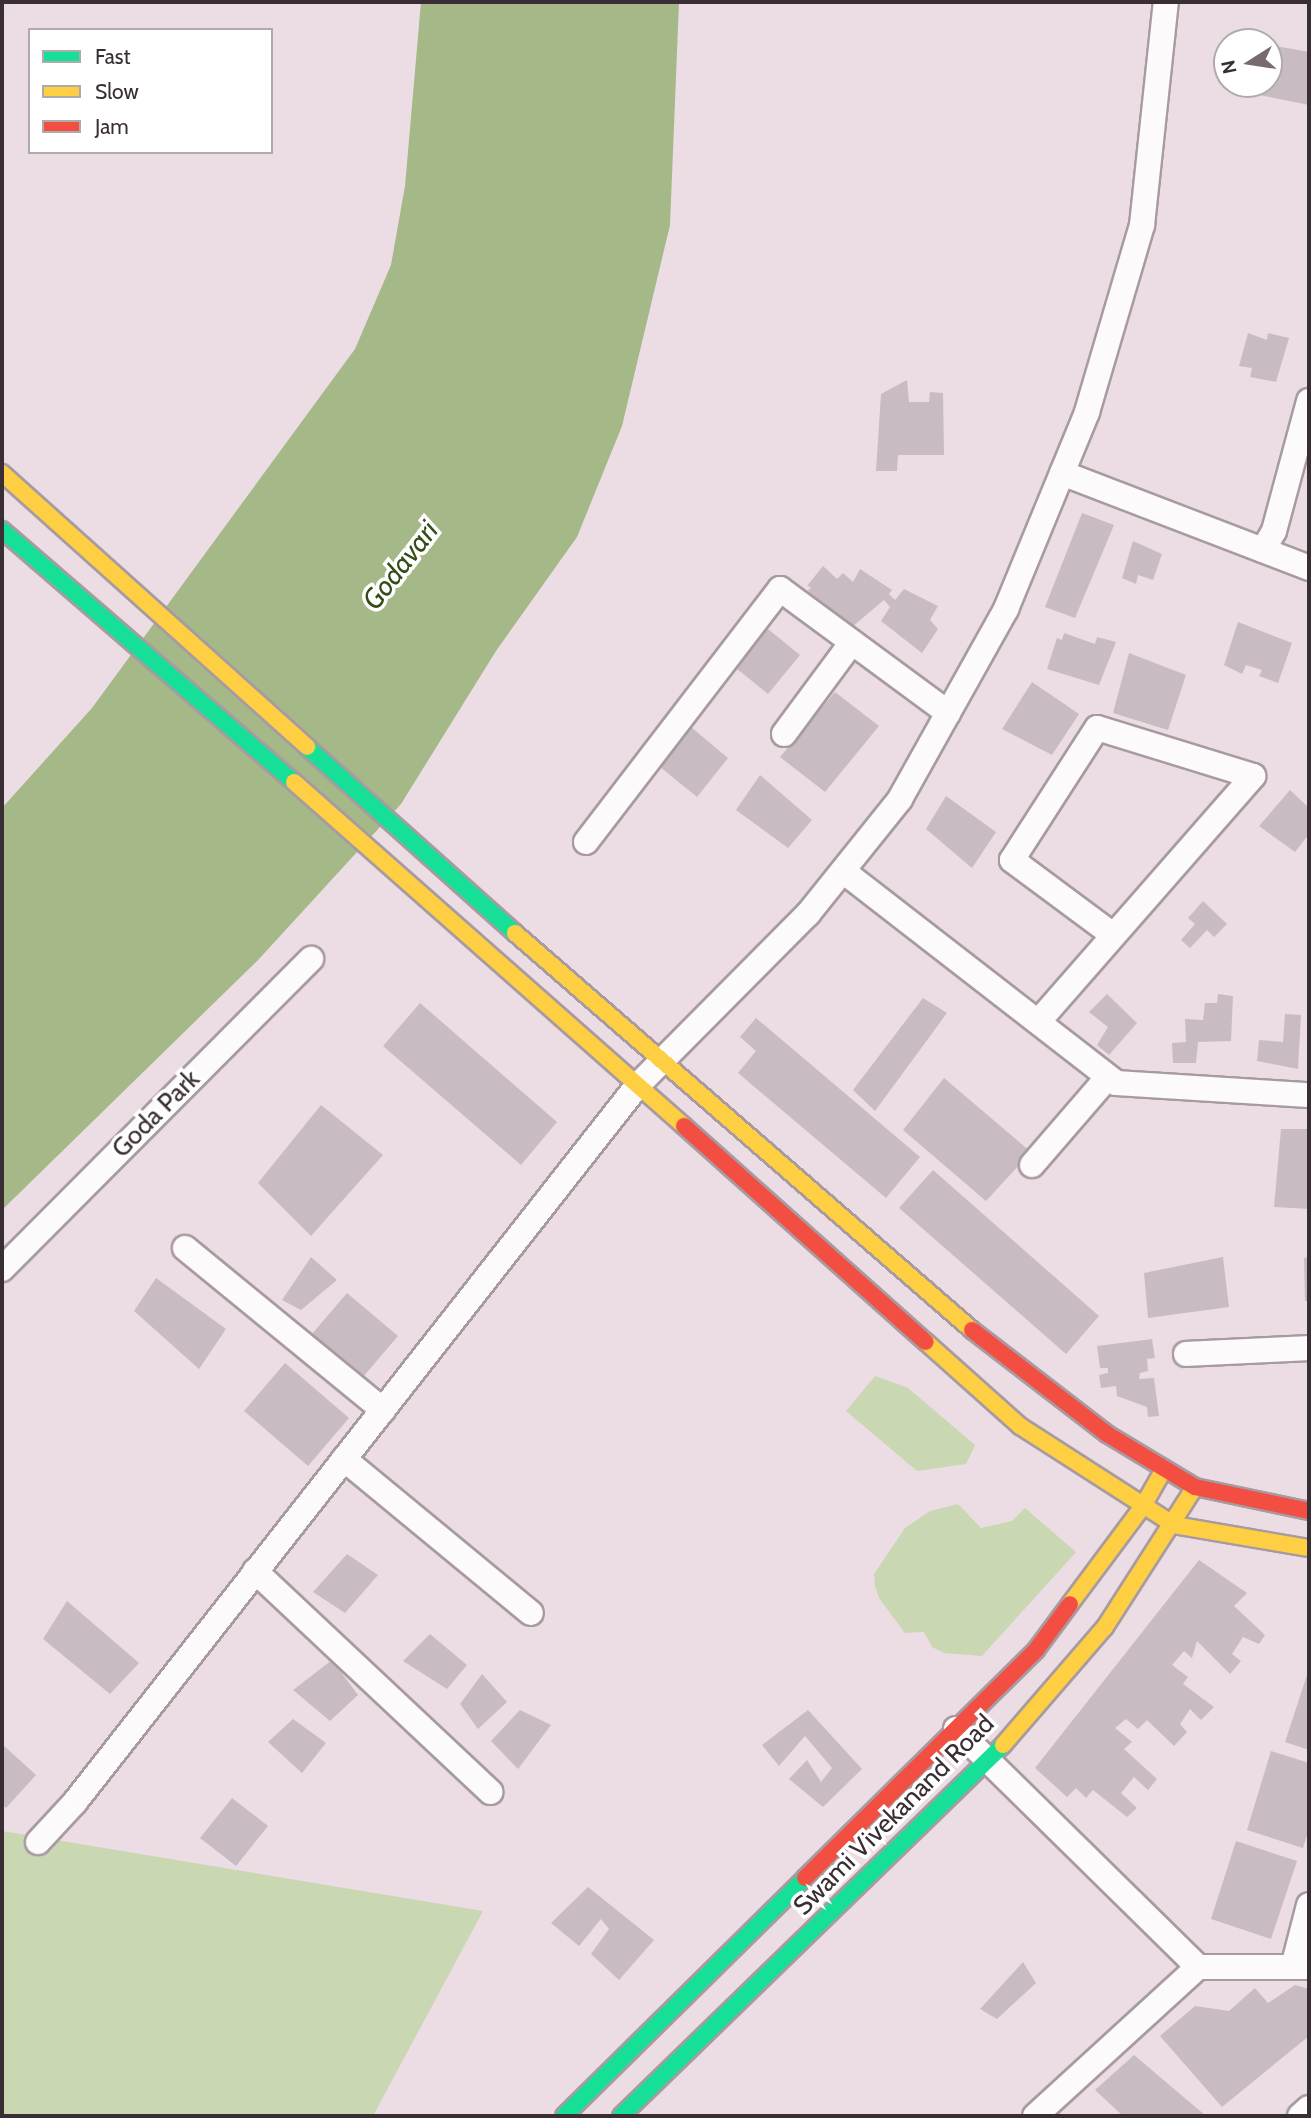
<!DOCTYPE html>
<style>
body{margin:0}
#map{position:relative;width:1311px;height:2118px;overflow:hidden;background:#ecdce4;font-family:Cabin,sans-serif}
div>[style]{position:absolute}
.green>*{inset:0;background:#cad7b3}
.water>*{inset:0;background:#a4b888}
.building>*{inset:0;background:#c8bcc2}
.roads{filter:drop-shadow(2px 0 #a79ba1) drop-shadow(-2px 0 #a79ba1) drop-shadow(0 2px #a79ba1) drop-shadow(0 -2px #a79ba1)}
.street>*{height:24px;margin:-12px;padding:0 12px;transform-origin:12px;border-radius:12px;background:#fcfafb}
.fast>*{height:16px;margin:-8px;padding:0 8px;transform-origin:8px;border-radius:8px;background:#16e098}
.slow>*{height:16px;margin:-8px;padding:0 8px;transform-origin:8px;border-radius:8px;background:#ffcf43}
.jam>*{height:16px;margin:-8px;padding:0 8px;transform-origin:8px;border-radius:8px;background:#f24e42}
span{translate:-50% -50%;white-space:nowrap;text-align:center;line-height:1.15;-webkit-text-stroke:7px #fff;paint-order:stroke}
.street-label{font-size:26px;color:#382e33}
.water-label{font-size:28px;color:#354c18;font-style:italic}
.frame{position:absolute;inset:0;border:4px solid #382e33;pointer-events:none}
.legend{position:absolute;left:28px;top:28px;width:245px;height:126px;box-sizing:border-box;background:#fff;border:2px solid #afabad;margin:0;padding:9px 12px;list-style:none;font-size:21px;color:#382e33}
.legend li{display:flex;align-items:center;gap:14px;height:35px}
.legend b{width:35px;border:2px solid #afabad}
.north{position:absolute;left:1213px;top:28px;width:70px;height:70px;box-sizing:border-box;background:#fff;border:2px solid #afabad;border-radius:50%;rotate:258deg;font-size:19px;font-weight:700;line-height:28px;text-align:center;color:#382e33}
.north::after{content:'';display:block;margin:auto;width:24px;height:32px;background:#776b71;clip-path:polygon(50% 0,100% 100%,50% 72%,0 100%)}
</style>
<div id="map">
<div class="green">
<i style="clip-path:polygon(875px 1376px,908px 1388px,975px 1445px,966px 1464px,917px 1471px,846px 1411px)"></i>
<i style="clip-path:polygon(958px 1504px,981px 1528px,1012px 1521px,1025px 1508px,1076px 1552px,982px 1656px,944px 1653px,932px 1647px,924px 1632px,905px 1633px,879px 1598px,875px 1586px,874px 1574px,905px 1528px,930px 1511px)"></i>
<i style="clip-path:polygon(2px 1831px,483px 1911px,373px 2116px,2px 2116px)"></i>
</div>
<div class="water">
<i style="clip-path:polygon(421px 2px,679px 2px,670px 225px,622px 426px,577px 537px,496px 651px,401px 804px,259px 959px,2px 1210px,2px 808px,92px 708px,355px 349px,391px 265px,405px 186px)"></i>
</div>
<div class="building">
<i style="clip-path:polygon(1270px 45px,1309px 52px,1309px 105px,1259px 95px,1261px 84px,1269px 84px)"></i>
<i style="clip-path:polygon(1248px 333px,1267px 340px,1268px 333px,1289px 338px,1276px 382px,1250px 377px,1252px 368px,1239px 366px)"></i>
<i style="clip-path:polygon(907px 380px,909px 402px,929px 402px,930px 392px,943px 393px,944px 455px,898px 455px,897px 471px,876px 471px,881px 394px)"></i>
<i style="clip-path:polygon(1082px 513px,1114px 525px,1075px 618px,1045px 607px)"></i>
<i style="clip-path:polygon(1133px 541px,1162px 554px,1153px 580px,1138px 575px,1136px 584px,1122px 578px)"></i>
<i style="clip-path:polygon(823px 566px,837px 579px,843px 573px,853px 582px,860px 569px,892px 590px,889px 594px,895px 600px,904px 589px,938px 606px,930px 620px,938px 629px,922px 653px,881px 621px,890px 607px,884px 600px,852px 627px,808px 591px,811px 587px,807px 586px)"></i>
<i style="clip-path:polygon(1238px 622px,1292px 643px,1278px 683px,1259px 676px,1262px 670px,1246px 665px,1242px 674px,1224px 665px)"></i>
<i style="clip-path:polygon(763px 625px,800px 655px,768px 694px,731px 664px)"></i>
<i style="clip-path:polygon(1064px 633px,1095px 644px,1097px 637px,1116px 642px,1099px 685px,1047px 669px,1057px 638px,1062px 640px)"></i>
<i style="clip-path:polygon(1129px 653px,1186px 675px,1168px 730px,1113px 713px)"></i>
<i style="clip-path:polygon(1032px 682px,1079px 714px,1052px 755px,1002px 729px)"></i>
<i style="clip-path:polygon(835px 692px,879px 726px,825px 792px,780px 757px)"></i>
<i style="clip-path:polygon(691px 727px,728px 758px,697px 797px,659px 766px)"></i>
<i style="clip-path:polygon(760px 775px,812px 820px,788px 848px,736px 810px)"></i>
<i style="clip-path:polygon(1290px 790px,1309px 808px,1309px 834px,1295px 852px,1259px 826px)"></i>
<i style="clip-path:polygon(946px 796px,996px 832px,972px 868px,926px 829px)"></i>
<i style="clip-path:polygon(1203px 901px,1227px 924px,1214px 937px,1207px 930px,1190px 948px,1181px 940px,1195px 924px,1188px 918px)"></i>
<i style="clip-path:polygon(1107px 994px,1137px 1023px,1109px 1055px,1097px 1045px,1108px 1027px,1089px 1012px)"></i>
<i style="clip-path:polygon(1218px 994px,1233px 996px,1231px 1041px,1198px 1042px,1196px 1063px,1173px 1063px,1172px 1043px,1186px 1042px,1185px 1019px,1203px 1020px,1205px 1003px,1217px 1003px)"></i>
<i style="clip-path:polygon(923px 998px,947px 1013px,875px 1111px,853px 1090px)"></i>
<i style="clip-path:polygon(420px 1003px,557px 1122px,521px 1165px,383px 1046px)"></i>
<i style="clip-path:polygon(1285px 1014px,1301px 1015px,1298px 1069px,1257px 1061px,1259px 1040px,1283px 1042px)"></i>
<i style="clip-path:polygon(756px 1018px,920px 1157px,886px 1198px,738px 1073px,756px 1051px,740px 1037px)"></i>
<i style="clip-path:polygon(944px 1078px,1031px 1152px,986px 1201px,903px 1130px)"></i>
<i style="clip-path:polygon(321px 1105px,383px 1155px,311px 1236px,258px 1183px)"></i>
<i style="clip-path:polygon(1281px 1129px,1309px 1129px,1309px 1209px,1274px 1207px)"></i>
<i style="clip-path:polygon(933px 1170px,1099px 1316px,1066px 1354px,899px 1208px)"></i>
<i style="clip-path:polygon(311px 1257px,337px 1280px,301px 1310px,282px 1300px)"></i>
<i style="clip-path:polygon(1223px 1257px,1229px 1307px,1148px 1318px,1144px 1273px)"></i>
<i style="clip-path:polygon(1309px 1257px,1309px 1301px,1305px 1301px,1304px 1258px)"></i>
<i style="clip-path:polygon(156px 1278px,226px 1329px,199px 1369px,134px 1311px)"></i>
<i style="clip-path:polygon(347px 1293px,398px 1336px,357px 1384px,306px 1341px)"></i>
<i style="clip-path:polygon(1152px 1339px,1155px 1358px,1147px 1359px,1148px 1371px,1140px 1373px,1139px 1379px,1154px 1378px,1159px 1416px,1148px 1417px,1147px 1407px,1117px 1396px,1116px 1386px,1101px 1388px,1099px 1375px,1108px 1373px,1108px 1368px,1100px 1368px,1097px 1346px)"></i>
<i style="clip-path:polygon(285px 1363px,349px 1418px,308px 1466px,244px 1411px)"></i>
<i style="clip-path:polygon(347px 1554px,378px 1575px,345px 1613px,313px 1592px)"></i>
<i style="clip-path:polygon(1199px 1560px,1247px 1593px,1234px 1606px,1265px 1635px,1259px 1644px,1243px 1637px,1232px 1654px,1241px 1661px,1230px 1674px,1197px 1641px,1192px 1658px,1184px 1651px,1172px 1665px,1188px 1677px,1183px 1684px,1214px 1707px,1201px 1720px,1190px 1709px,1180px 1724px,1187px 1732px,1174px 1746px,1147px 1720px,1138px 1729px,1126px 1719px,1115px 1728px,1132px 1742px,1124px 1749px,1157px 1779px,1148px 1790px,1134px 1777px,1121px 1793px,1137px 1808px,1127px 1817px,1093px 1790px,1086px 1798px,1076px 1788px,1067px 1797px,1035px 1768px)"></i>
<i style="clip-path:polygon(67px 1601px,139px 1663px,110px 1694px,43px 1639px)"></i>
<i style="clip-path:polygon(430px 1634px,467px 1665px,447px 1689px,403px 1661px)"></i>
<i style="clip-path:polygon(332px 1660px,358px 1695px,330px 1721px,293px 1690px)"></i>
<i style="clip-path:polygon(1309px 1669px,1309px 1750px,1285px 1742px)"></i>
<i style="clip-path:polygon(482px 1674px,507px 1702px,478px 1729px,460px 1704px)"></i>
<i style="clip-path:polygon(520px 1710px,551px 1725px,518px 1769px,491px 1741px)"></i>
<i style="clip-path:polygon(808px 1710px,862px 1769px,823px 1807px,789px 1779px,807px 1760px,821px 1782px,832px 1768px,805px 1736px,779px 1766px,762px 1745px)"></i>
<i style="clip-path:polygon(293px 1719px,326px 1743px,302px 1773px,268px 1742px)"></i>
<i style="clip-path:polygon(2px 1744px,36px 1775px,6px 1808px,2px 1804px)"></i>
<i style="clip-path:polygon(1271px 1751px,1309px 1763px,1309px 1829px,1303px 1848px,1247px 1830px)"></i>
<i style="clip-path:polygon(232px 1798px,268px 1826px,236px 1866px,200px 1838px)"></i>
<i style="clip-path:polygon(1236px 1841px,1297px 1861px,1271px 1939px,1211px 1919px)"></i>
<i style="clip-path:polygon(588px 1887px,654px 1940px,619px 1980px,591px 1954px,609px 1929px,601px 1919px,579px 1946px,551px 1923px)"></i>
<i style="clip-path:polygon(1023px 1962px,1036px 1983px,997px 2019px,980px 2009px)"></i>
<i style="clip-path:polygon(1295px 1985px,1309px 1989px,1309px 2036px,1222px 2107px,1160px 2036px,1195px 2006px,1229px 2011px,1255px 1988px,1268px 2003px)"></i>
<i style="clip-path:polygon(1134px 2055px,1206px 2116px,1123px 2116px,1095px 2090px)"></i>
</div>
<div class="roads">
<div class="street">
<i style="left:1062px;top:473px;width:265px;rotate:21deg"></i>
<i style="left:1263px;top:550px;width:22px;rotate:-60deg"></i>
<i style="left:1274px;top:531px;width:135px;rotate:-74.9deg"></i>
<i style="left:784px;top:734px;width:114px;rotate:-53.5deg"></i>
<i style="left:586px;top:842px;width:319px;rotate:-52.5deg"></i>
<i style="left:780px;top:589px;width:209px;rotate:36.4deg"></i>
<i style="left:843px;top:871px;width:346px;rotate:37.8deg"></i>
<i style="left:1116px;top:1083px;width:193px;rotate:3.6deg"></i>
<i style="left:1038px;top:1022px;width:327px;rotate:-48.8deg"></i>
<i style="left:1253px;top:776px;width:163px;rotate:-162.9deg"></i>
<i style="left:1097px;top:728px;width:157px;rotate:122.8deg"></i>
<i style="left:1012px;top:860px;width:126px;rotate:36.6deg"></i>
<i style="left:1032px;top:1165px;width:116px;rotate:-49.2deg"></i>
<i style="left:185px;top:1248px;width:256px;rotate:39.3deg"></i>
<i style="left:2px;top:1269px;width:438px;rotate:-45.1deg"></i>
<i style="left:1186px;top:1354px;width:123px;rotate:-2.8deg"></i>
<i style="left:344px;top:1459px;width:242px;rotate:39.5deg"></i>
<i style="left:255px;top:1571px;width:323px;rotate:43.2deg"></i>
<i style="left:956px;top:1729px;width:339px;rotate:44.5deg"></i>
<i style="left:38px;top:1842px;width:54px;rotate:-47.2deg"></i>
<i style="left:75px;top:1802px;width:910px;rotate:-51.87deg"></i>
<i style="left:637px;top:1086px;width:243px;rotate:-45.2deg"></i>
<i style="left:808px;top:914px;width:147px;rotate:-51.3deg"></i>
<i style="left:900px;top:799px;width:218px;rotate:-60.8deg"></i>
<i style="left:1006px;top:609px;width:213px;rotate:-67.6deg"></i>
<i style="left:1087px;top:412px;width:195px;rotate:-73.6deg"></i>
<i style="left:1142px;top:225px;width:224px;rotate:-83.9deg"></i>
<i style="left:1293px;top:1967px;width:64px;rotate:-75.5deg"></i>
<i style="left:1035px;top:2116px;width:221px;rotate:-42.4deg"></i>
<i style="left:1198px;top:1967px;width:111px"></i>
<i style="left:1300px;top:2116px;width:12px;rotate:-42deg"></i>
</div>
<div class="fast">
<i style="left:2px;top:530px;width:386px;rotate:40.8deg"></i>
<i style="left:307px;top:747px;width:279px;rotate:41.8deg"></i>
<i style="left:564px;top:2116px;width:339px;rotate:-44.6deg"></i>
<i style="left:621px;top:2116px;width:533px;rotate:-44.16deg"></i>
</div>
<div class="slow">
<i style="left:2px;top:473px;width:410px;rotate:41.9deg"></i>
<i style="left:294px;top:782px;width:520px;rotate:41.41deg"></i>
<i style="left:515px;top:933px;width:605px;rotate:40.98deg"></i>
<i style="left:926px;top:1342px;width:126px;rotate:41.8deg"></i>
<i style="left:1020px;top:1426px;width:183px;rotate:32.7deg"></i>
<i style="left:1174px;top:1525px;width:137px;rotate:9.7deg"></i>
<i style="left:1070px;top:1604px;width:122px;rotate:-53.3deg"></i>
<i style="left:1143px;top:1506px;width:43px;rotate:-60.4deg"></i>
<i style="left:1003px;top:1745px;width:156px;rotate:-49.2deg"></i>
<i style="left:1105px;top:1627px;width:166px;rotate:-57.3deg"></i>
</div>
<div class="jam">
<i style="left:684px;top:1126px;width:324px;rotate:41.8deg"></i>
<i style="left:972px;top:1330px;width:170px;rotate:37.6deg"></i>
<i style="left:1107px;top:1434px;width:103px;rotate:31.1deg"></i>
<i style="left:1195px;top:1487px;width:116px;rotate:11.9deg"></i>
<i style="left:805px;top:1878px;width:325px;rotate:-44.6deg"></i>
<i style="left:1036px;top:1650px;width:57px;rotate:-53.5deg"></i>
</div>
</div>
<div class="street-label">
<span style="left:156px;top:1114px;rotate:-45deg">Goda Park</span>
<span style="left:894px;top:1815px;rotate:-45deg">Swami Vivekanand Road</span>
</div>
<div class="water-label">
<span style="left:400px;top:565px;rotate:-52deg">Godavari</span>
</div>
<div class="frame"></div>
<ul class="legend">
<li><b style="height:9px;background:#16e098"></b>Fast</li>
<li><b style="height:9px;background:#ffcf43"></b>Slow</li>
<li><b style="height:9px;background:#f24e42"></b>Jam</li>
</ul>
<div class="north">N</div>
</div>
